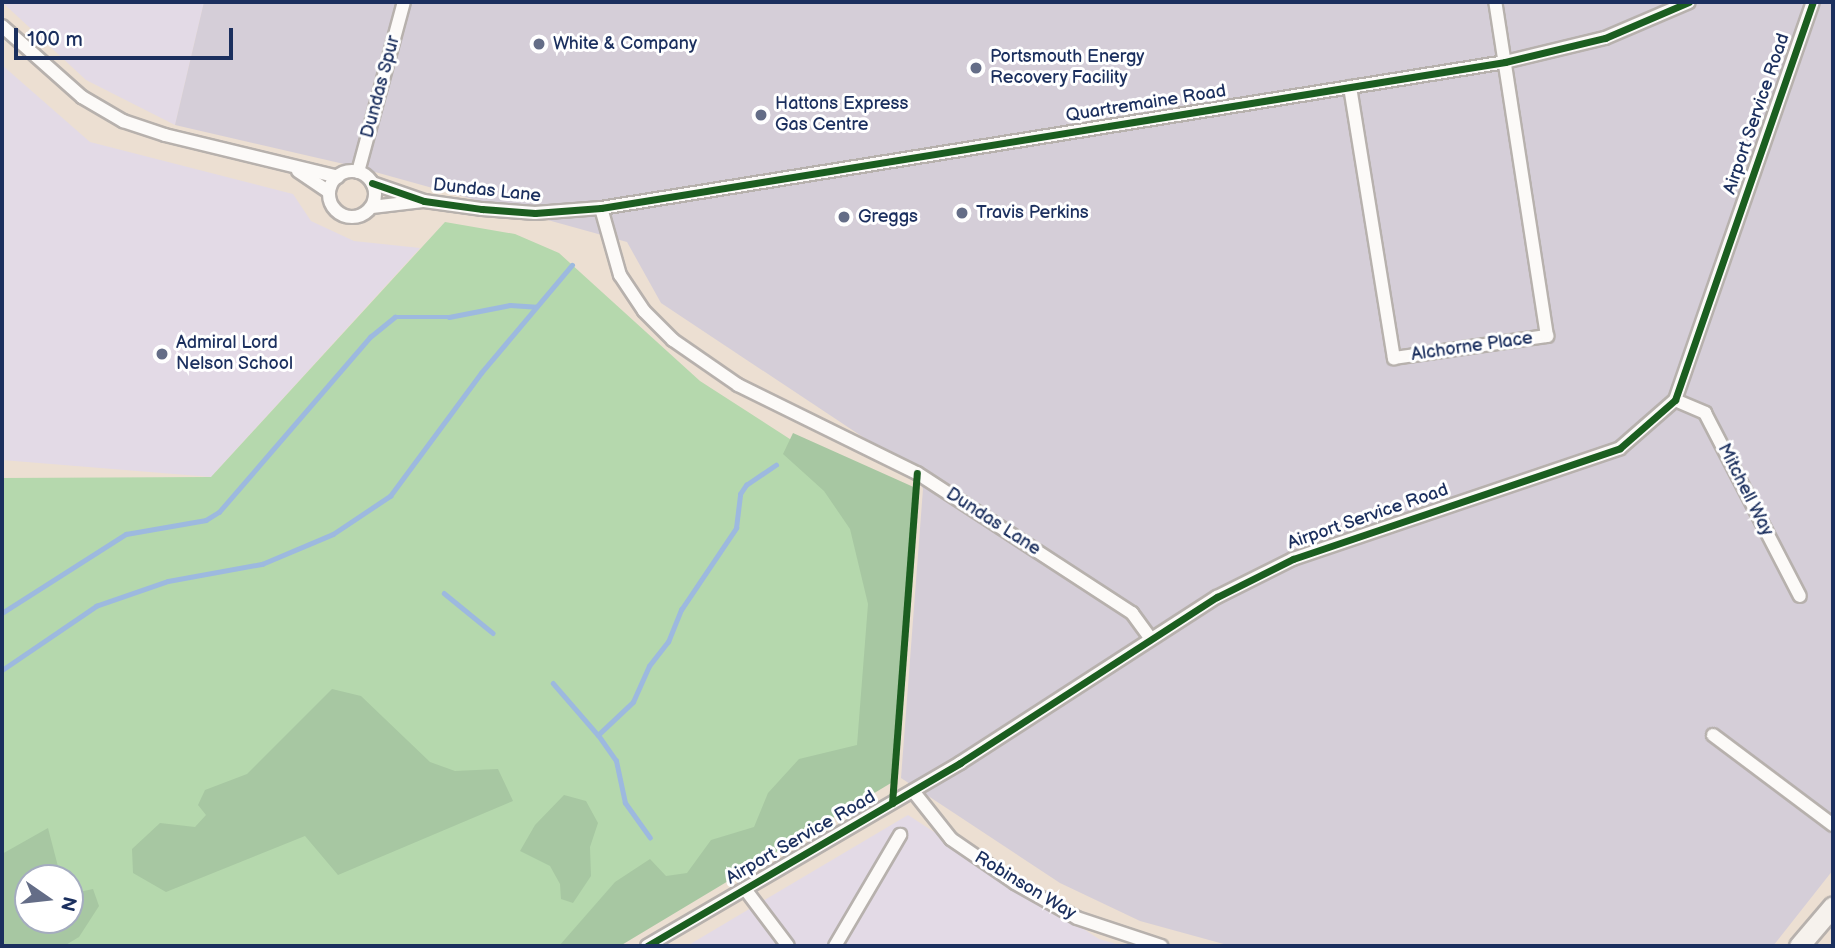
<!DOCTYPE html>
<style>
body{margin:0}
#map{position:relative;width:1835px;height:948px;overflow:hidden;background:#ecdfd2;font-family:"Balsamiq Sans",sans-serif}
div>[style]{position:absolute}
.built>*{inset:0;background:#e3dae6}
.industrial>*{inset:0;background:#d5ced8}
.green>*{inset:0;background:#b5d8ad}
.forest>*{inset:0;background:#a7c7a2}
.stream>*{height:4.5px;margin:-2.25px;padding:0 2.25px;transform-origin:2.25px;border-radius:2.25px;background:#9db9df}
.roads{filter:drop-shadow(2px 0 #b7b1ad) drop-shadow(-2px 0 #b7b1ad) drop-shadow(0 2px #b7b1ad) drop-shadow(0 -2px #b7b1ad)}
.street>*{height:12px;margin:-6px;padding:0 6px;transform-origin:6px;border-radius:6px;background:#fcfaf8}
.street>.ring{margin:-6px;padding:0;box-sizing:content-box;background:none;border:12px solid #fcfaf8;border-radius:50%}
.secondary>*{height:19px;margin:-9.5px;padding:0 9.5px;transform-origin:9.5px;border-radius:9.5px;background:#f6f2ed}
.cycleway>*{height:7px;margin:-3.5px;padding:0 3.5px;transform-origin:3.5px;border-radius:3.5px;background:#1b5e20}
.dots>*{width:19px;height:19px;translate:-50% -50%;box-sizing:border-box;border:4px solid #fff;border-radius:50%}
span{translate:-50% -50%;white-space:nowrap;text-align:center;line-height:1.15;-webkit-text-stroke:6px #fff;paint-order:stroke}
.poi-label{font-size:18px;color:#1b2f5e}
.left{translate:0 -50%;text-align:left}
.street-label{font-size:18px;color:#1b2f5e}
.frame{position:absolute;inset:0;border:4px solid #1b2f5e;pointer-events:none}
.north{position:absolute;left:14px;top:864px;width:70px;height:70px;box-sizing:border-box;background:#fff;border:2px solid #a4acbf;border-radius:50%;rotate:104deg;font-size:19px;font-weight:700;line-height:28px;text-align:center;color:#1b2f5e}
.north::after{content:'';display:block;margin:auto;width:24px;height:32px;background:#646d87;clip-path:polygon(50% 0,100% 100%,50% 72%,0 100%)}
.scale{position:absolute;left:14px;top:28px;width:219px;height:32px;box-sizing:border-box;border:4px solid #1b2f5e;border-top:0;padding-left:9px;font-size:21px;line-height:24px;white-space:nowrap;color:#1b2f5e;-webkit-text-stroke:5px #fff;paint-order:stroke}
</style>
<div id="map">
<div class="built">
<i style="clip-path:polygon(2px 2px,204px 2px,175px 125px,86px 80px)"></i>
<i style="clip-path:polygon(2px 65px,90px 142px,293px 194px,311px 221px,354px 241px,420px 248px,211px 477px,2px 460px)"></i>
<i style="clip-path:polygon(908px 815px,1099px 939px,1123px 946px,687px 946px)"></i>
</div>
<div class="industrial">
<i style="clip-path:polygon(204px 2px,1833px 2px,1833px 870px,1773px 946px,1231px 946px,1140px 921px,1060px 883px,901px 778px,923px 489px,917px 473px,661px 303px,627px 242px,357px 167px,175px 125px)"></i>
</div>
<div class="green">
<i style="clip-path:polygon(evenodd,445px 222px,515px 234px,559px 253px,700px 381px,895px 507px,867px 782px,585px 946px,2px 946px,2px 478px,211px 477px,445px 222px,28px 878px,70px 878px,70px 920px,28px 920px,28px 878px)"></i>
</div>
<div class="forest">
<i style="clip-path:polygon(793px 433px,918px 489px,896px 780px,620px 946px,559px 946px,615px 882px,650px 859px,666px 876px,687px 873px,711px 840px,754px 827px,768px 793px,799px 759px,857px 745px,868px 604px,850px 529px,824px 491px,783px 454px)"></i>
<i style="clip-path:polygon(332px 689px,361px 696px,430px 762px,455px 771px,498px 769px,513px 801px,338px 875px,305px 836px,166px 892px,133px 873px,132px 849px,160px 823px,195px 827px,206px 815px,198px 805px,205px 790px,247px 774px)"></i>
<i style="clip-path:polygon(564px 795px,586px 801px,598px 823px,590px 847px,591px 876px,573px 903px,561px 899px,560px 884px,550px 866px,520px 851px,535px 825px)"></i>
<i style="clip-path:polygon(48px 828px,61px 878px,28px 878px,28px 920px,70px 920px,70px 894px,93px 889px,99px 906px,79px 937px,64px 946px,2px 946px,2px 854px)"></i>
</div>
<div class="stream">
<i style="left:444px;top:593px;width:63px;rotate:39.2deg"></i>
<i style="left:2px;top:613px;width:147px;rotate:-32.5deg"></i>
<i style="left:126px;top:534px;width:81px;rotate:-9.9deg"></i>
<i style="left:206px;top:520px;width:15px;rotate:-32deg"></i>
<i style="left:219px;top:512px;width:231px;rotate:-49.2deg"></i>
<i style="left:370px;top:337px;width:32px;rotate:-39deg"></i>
<i style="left:395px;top:317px;width:54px"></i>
<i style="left:449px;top:317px;width:62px;rotate:-11.1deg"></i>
<i style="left:510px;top:305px;width:26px;rotate:4deg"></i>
<i style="left:2px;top:670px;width:114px;rotate:-34.2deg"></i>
<i style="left:96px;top:606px;width:76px;rotate:-19.1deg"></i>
<i style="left:168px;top:581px;width:96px;rotate:-10.3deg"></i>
<i style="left:262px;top:564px;width:77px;rotate:-22.9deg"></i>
<i style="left:333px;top:534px;width:69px;rotate:-33.7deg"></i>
<i style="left:390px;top:496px;width:153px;rotate:-53.5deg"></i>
<i style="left:481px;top:373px;width:141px;rotate:-49.9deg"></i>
<i style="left:553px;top:683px;width:69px;rotate:49.1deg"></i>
<i style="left:650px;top:838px;width:43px;rotate:-125.5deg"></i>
<i style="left:625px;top:803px;width:43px;rotate:-102.1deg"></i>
<i style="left:616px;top:761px;width:32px;rotate:-125deg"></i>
<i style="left:598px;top:735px;width:48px;rotate:-43.3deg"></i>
<i style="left:633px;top:702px;width:39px;rotate:-66deg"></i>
<i style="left:649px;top:666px;width:31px;rotate:-52deg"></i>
<i style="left:668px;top:642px;width:35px;rotate:-68deg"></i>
<i style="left:681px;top:610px;width:99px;rotate:-56.1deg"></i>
<i style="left:736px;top:528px;width:34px;rotate:-83deg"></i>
<i style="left:740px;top:494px;width:11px;rotate:-56deg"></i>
<i style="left:746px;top:485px;width:36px;rotate:-34deg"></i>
</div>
<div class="roads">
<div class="street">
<i style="left:2px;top:26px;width:107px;rotate:41.6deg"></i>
<i style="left:82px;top:97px;width:48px;rotate:30.3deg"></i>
<i style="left:123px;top:121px;width:44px;rotate:18.4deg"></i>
<i style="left:165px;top:135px;width:178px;rotate:13.6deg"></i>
<i style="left:1350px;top:87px;width:275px;rotate:80.8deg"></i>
<i style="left:1394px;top:358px;width:155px;rotate:-8.2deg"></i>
<i style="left:1547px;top:336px;width:338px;rotate:-98.8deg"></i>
<i class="ring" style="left:329px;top:171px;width:34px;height:34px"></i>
<i style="left:298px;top:171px;width:37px;rotate:34deg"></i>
<i style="left:358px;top:172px;width:176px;rotate:-74.9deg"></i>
<i style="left:372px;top:183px;width:55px;rotate:19.1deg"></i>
<i style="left:424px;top:201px;width:59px;rotate:7.9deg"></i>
<i style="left:482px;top:209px;width:53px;rotate:4.3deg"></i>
<i style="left:535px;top:213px;width:66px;rotate:-4.3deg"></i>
<i style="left:601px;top:208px;width:916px;rotate:-9.17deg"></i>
<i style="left:1505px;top:62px;width:103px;rotate:-13.5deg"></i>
<i style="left:1605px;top:38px;width:91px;rotate:-23.2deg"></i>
<i style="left:372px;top:207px;width:51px;rotate:-6.7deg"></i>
<i style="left:601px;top:208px;width:70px;rotate:74.2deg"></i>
<i style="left:620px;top:275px;width:43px;rotate:56.3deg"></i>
<i style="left:644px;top:311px;width:41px;rotate:45deg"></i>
<i style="left:673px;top:340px;width:79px;rotate:34.7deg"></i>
<i style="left:738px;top:385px;width:199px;rotate:26.2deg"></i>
<i style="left:917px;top:473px;width:257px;rotate:33.1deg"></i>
<i style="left:1132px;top:613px;width:31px;rotate:54deg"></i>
<i style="left:1675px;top:400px;width:33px;rotate:23deg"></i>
<i style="left:1705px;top:413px;width:206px;rotate:62.6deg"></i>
<i style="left:1713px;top:735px;width:150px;rotate:36.9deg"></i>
<i style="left:913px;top:791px;width:61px;rotate:51.6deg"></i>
<i style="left:951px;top:839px;width:78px;rotate:34.5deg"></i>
<i style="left:1015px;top:883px;width:71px;rotate:29.4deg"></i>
<i style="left:1077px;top:918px;width:89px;rotate:18.4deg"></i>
<i style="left:745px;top:889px;width:71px;rotate:53deg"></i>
<i style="left:647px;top:946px;width:363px;rotate:-30.3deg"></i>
<i style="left:960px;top:763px;width:306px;rotate:-32.9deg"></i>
<i style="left:1217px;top:597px;width:85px;rotate:-26.6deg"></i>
<i style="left:1293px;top:559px;width:345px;rotate:-18.7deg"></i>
<i style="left:1620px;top:448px;width:73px;rotate:-41.1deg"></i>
<i style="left:1675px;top:400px;width:421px;rotate:-70.9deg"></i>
<i style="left:835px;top:946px;width:129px;rotate:-59.6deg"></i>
</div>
<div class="secondary">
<i style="left:1799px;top:946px;width:52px;rotate:-49.6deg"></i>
</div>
</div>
<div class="cycleway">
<i style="left:372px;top:183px;width:55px;rotate:19.1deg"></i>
<i style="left:424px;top:201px;width:59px;rotate:7.9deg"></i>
<i style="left:482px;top:209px;width:53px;rotate:4.3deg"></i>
<i style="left:535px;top:213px;width:66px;rotate:-4.3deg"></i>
<i style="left:601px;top:208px;width:916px;rotate:-9.17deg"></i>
<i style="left:1505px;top:62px;width:103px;rotate:-13.5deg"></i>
<i style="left:1605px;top:38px;width:91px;rotate:-23.2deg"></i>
<i style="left:892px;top:803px;width:331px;rotate:-85.7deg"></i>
<i style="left:647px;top:946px;width:363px;rotate:-30.3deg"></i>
<i style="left:960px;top:763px;width:306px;rotate:-32.9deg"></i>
<i style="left:1217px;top:597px;width:85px;rotate:-26.6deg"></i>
<i style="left:1293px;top:559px;width:345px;rotate:-18.7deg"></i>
<i style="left:1620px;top:448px;width:73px;rotate:-41.1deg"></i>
<i style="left:1675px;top:400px;width:421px;rotate:-70.9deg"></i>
</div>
<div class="dots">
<i style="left:539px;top:44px;background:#646d87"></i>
<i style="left:976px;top:68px;background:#646d87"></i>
<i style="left:761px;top:115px;background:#646d87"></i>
<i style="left:962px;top:213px;background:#646d87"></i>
<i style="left:844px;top:217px;background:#646d87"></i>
<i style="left:162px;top:354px;background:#646d87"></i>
</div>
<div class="poi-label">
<span class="left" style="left:553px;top:44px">White &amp; Company</span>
<span class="left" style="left:990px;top:68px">Portsmouth Energy<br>Recovery Facility</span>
<span class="left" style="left:775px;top:115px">Hattons Express<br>Gas Centre</span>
<span class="left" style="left:976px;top:213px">Travis Perkins</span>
<span class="left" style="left:858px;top:217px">Greggs</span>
<span class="left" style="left:176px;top:354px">Admiral Lord<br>Nelson School</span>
</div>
<div class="street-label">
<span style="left:381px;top:87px;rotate:-75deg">Dundas Spur</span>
<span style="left:1146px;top:104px;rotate:-9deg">Quartremaine Road</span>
<span style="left:1757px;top:114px;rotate:-71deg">Airport Service Road</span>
<span style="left:487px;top:191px;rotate:6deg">Dundas Lane</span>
<span style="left:1472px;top:347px;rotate:-8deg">Alchorne Place</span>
<span style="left:1745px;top:490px;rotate:63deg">Mitchell Way</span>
<span style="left:1368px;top:517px;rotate:-19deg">Airport Service Road</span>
<span style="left:993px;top:522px;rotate:33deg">Dundas Lane</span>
<span style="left:801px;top:838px;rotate:-30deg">Airport Service Road</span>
<span style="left:1025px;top:886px;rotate:31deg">Robinson Way</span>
</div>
<div class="frame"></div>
<div class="north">N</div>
<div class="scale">100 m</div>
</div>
